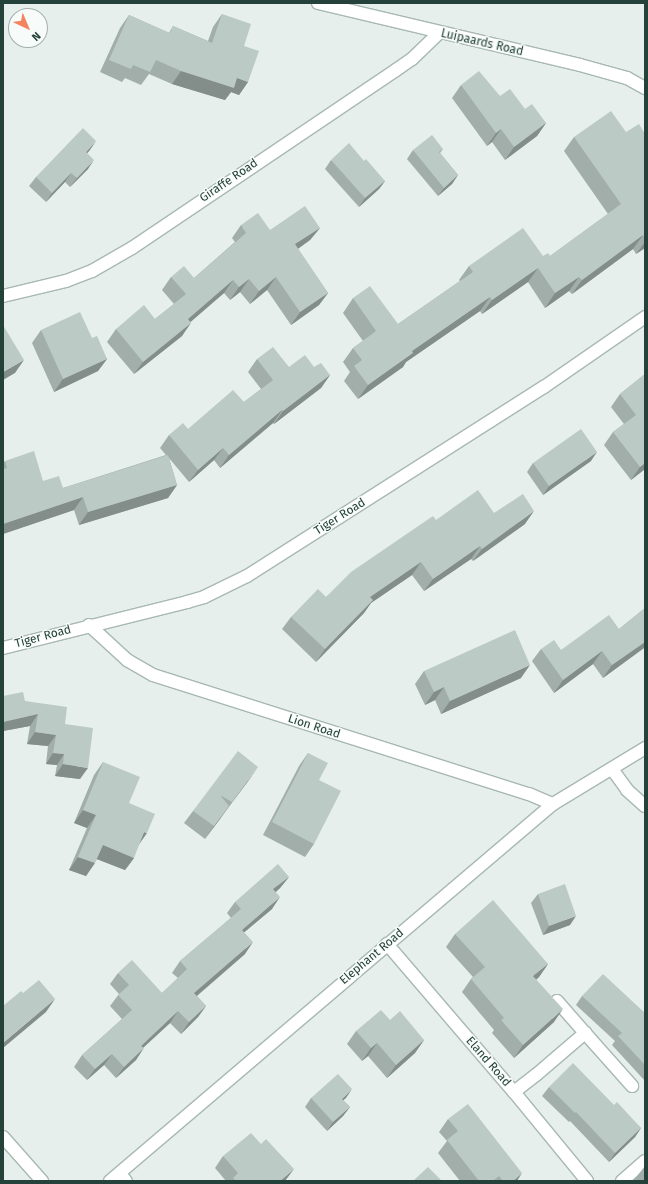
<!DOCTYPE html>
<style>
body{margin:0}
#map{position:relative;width:648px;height:1184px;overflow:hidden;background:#e6efeb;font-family:"Fira Sans",sans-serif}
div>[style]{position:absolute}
.roads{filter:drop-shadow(1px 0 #a8b8b2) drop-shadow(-1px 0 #a8b8b2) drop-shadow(0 1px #a8b8b2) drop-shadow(0 -1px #a8b8b2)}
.lane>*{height:10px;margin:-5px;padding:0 5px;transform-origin:5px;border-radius:5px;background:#fff}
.street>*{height:12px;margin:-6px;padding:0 6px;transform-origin:6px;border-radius:6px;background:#fff}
.secondary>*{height:12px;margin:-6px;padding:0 6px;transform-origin:6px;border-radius:6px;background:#fff}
.wall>*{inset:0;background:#a1aea9}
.shaded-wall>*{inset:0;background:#838d89}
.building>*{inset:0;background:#bbcac4}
span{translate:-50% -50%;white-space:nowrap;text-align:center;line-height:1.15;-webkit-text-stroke:3px #f7fbf9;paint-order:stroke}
.street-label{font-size:12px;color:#24423a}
.frame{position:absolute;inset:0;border:4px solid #24423a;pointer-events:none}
.north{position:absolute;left:8px;top:8px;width:40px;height:40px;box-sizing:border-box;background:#f7fbf9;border:1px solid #a3b1ad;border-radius:50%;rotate:136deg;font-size:11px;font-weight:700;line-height:16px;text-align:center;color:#24423a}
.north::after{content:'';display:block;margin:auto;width:14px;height:18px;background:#f4845f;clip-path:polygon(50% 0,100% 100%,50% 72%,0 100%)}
</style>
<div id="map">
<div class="roads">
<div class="lane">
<i style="left:120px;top:1172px;width:11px;rotate:52deg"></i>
</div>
<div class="street">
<i style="left:318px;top:3px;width:269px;rotate:13.3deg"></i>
<i style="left:580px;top:65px;width:49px;rotate:15.5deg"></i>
<i style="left:627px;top:78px;width:21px;rotate:29deg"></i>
<i style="left:3px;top:296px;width:65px;rotate:-13.4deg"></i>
<i style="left:66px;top:281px;width:28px;rotate:-21deg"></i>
<i style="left:92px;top:271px;width:46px;rotate:-29.9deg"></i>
<i style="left:132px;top:248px;width:318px;rotate:-34deg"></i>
<i style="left:396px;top:70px;width:19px;rotate:-35deg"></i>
<i style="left:412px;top:59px;width:37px;rotate:-44deg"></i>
<i style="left:89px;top:625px;width:52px;rotate:42.6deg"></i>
<i style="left:127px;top:660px;width:30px;rotate:30deg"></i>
<i style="left:153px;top:675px;width:394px;rotate:17.6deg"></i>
<i style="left:529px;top:794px;width:26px;rotate:23deg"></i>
<i style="left:3px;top:648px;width:190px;rotate:-14deg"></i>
<i style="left:187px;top:602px;width:18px;rotate:-16deg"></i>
<i style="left:204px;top:597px;width:48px;rotate:-26deg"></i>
<i style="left:247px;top:576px;width:352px;rotate:-32.5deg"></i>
<i style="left:544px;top:387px;width:123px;rotate:-34.7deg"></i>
<i style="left:612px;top:769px;width:26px;rotate:54deg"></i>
<i style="left:627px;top:790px;width:24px;rotate:42deg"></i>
<i style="left:387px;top:944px;width:195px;rotate:49.4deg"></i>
<i style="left:514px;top:1092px;width:115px;rotate:50.6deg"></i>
<i style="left:557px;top:1001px;width:43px;rotate:48.8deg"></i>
<i style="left:514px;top:1092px;width:28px;rotate:-38deg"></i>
<i style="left:536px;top:1075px;width:65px;rotate:-40.6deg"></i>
<i style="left:585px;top:1033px;width:71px;rotate:48.4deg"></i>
<i style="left:3px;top:1137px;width:59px;rotate:48.4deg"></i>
<i style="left:622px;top:1181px;width:30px;rotate:-41deg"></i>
</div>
<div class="secondary">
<i style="left:110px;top:1181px;width:582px;rotate:-40.4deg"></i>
<i style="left:553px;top:804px;width:108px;rotate:-31.3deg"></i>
</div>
</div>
<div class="wall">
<i style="clip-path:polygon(222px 14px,244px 46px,248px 82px,239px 95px,231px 92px,225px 100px,172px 84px,149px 74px,141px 85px,125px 78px,122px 82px,100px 72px,120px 28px,129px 15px,169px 33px,173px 26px,208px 41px,213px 27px)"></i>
<i style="clip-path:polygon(461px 85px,500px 96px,525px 109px,546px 123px,537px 136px,505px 160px,492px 142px,487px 146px,452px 98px)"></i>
<i style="clip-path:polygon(626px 132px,645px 134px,645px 248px,636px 254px,633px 249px,572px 294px,569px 291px,545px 308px,528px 282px,482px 314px,480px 311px,406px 362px,403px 367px,358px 399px,344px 381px,350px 372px,343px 362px,353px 348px,363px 341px,343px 313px,353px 298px,398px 324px,460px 281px,459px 280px,469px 266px,543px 256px,550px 256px,608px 214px,564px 151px,574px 137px)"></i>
<i style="clip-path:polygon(443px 149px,440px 153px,458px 175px,452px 184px,438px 196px,407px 159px,413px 150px)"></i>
<i style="clip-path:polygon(90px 150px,87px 153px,88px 169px,70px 187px,65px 182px,46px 202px,29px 186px,36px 177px)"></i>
<i style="clip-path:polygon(331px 160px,385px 181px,379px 189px,359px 207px,325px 169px)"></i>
<i style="clip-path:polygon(241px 225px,270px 230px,320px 228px,310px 240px,298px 249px,328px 293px,319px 305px,291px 325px,267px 290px,250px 304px,240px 292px,230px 300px,224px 293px,190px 322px,182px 336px,134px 374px,107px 342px,116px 329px,155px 319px,174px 304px,162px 290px,171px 277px,194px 278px,235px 242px,232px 238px)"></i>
<i style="clip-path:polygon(41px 330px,92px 338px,107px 359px,98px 371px,54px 392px,32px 343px)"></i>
<i style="clip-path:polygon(257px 359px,289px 367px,314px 367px,330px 375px,321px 388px,274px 424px,273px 423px,220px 468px,214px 460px,189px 482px,169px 458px,177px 485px,168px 498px,79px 525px,74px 510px,3px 534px,3px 463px,5px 461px,43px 481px,63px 488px,166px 455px,160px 448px,169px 435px,188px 429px,244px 402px,261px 389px,248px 372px)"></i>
<i style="clip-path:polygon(645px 374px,645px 469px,631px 480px,604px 445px,613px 432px,624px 424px,611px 407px,620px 394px)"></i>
<i style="clip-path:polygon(591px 461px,543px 495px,527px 472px,533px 463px)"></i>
<i style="clip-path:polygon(494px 513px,525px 524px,473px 561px,471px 559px,424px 591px,412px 575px,371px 603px,364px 613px,316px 662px,282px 629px,291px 617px,326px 597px,436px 520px)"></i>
<i style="clip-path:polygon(645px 608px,645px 649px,644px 648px,603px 678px,593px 664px,554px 693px,532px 661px,541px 649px,561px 650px,619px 629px)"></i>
<i style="clip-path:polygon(424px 671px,521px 678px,441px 714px,435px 700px,425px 705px,415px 684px)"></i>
<i style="clip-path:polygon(3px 696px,25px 701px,65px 724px,80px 779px,55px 776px,57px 765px,46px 764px,48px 746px,27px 744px,30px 726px,3px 731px)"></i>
<i style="clip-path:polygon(308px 753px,319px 780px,314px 844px,305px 857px,263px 835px,299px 766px)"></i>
<i style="clip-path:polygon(103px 762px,129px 803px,134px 858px,125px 870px,97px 859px,86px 876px,69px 870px,87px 828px,74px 823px,94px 775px)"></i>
<i style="clip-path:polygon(249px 780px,205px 839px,184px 823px,193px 811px)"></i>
<i style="clip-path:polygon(289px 877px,280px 888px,276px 892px,272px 909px,244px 932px,245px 954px,197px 996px,206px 1006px,198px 1017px,181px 1034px,170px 1023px,143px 1048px,136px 1060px,116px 1078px,104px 1065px,87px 1080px,74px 1067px,82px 1055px,122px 1019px,110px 1006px,119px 994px,110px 984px,118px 973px,162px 993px,178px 978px,172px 973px,180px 961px,231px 918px,227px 913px,235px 902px)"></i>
<i style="clip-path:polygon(538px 894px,570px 925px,543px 935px,531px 903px)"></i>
<i style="clip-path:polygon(455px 934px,548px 964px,539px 977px,536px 980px,554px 1022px,514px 1058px,492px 1033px,494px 1030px,462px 992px,471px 979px,473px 977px,446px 947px)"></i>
<i style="clip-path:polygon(582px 996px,645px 1013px,645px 1081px,612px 1045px,615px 1041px,576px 1005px)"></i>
<i style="clip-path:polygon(390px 1020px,424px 1040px,415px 1053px,387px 1078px,368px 1056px,362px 1061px,347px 1044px,356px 1031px)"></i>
<i style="clip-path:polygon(549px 1087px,614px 1105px,641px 1128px,635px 1137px,609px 1162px,570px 1121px,569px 1122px,542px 1096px)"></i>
<i style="clip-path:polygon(311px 1098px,346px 1098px,343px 1100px,350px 1107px,343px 1116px,327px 1131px,305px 1107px)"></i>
<i style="clip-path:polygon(448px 1119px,517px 1181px,460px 1181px,438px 1153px,447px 1141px,439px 1132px)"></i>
<i style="clip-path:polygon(223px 1156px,285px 1181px,226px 1181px,215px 1168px)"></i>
<i style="clip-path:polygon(645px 1166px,645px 1181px,635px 1181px,634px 1180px)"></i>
</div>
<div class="shaded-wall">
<i style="clip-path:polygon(181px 71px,237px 78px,248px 82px,239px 95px,231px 92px,225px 100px,172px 84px)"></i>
<i style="clip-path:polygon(546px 123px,537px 136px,505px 160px,514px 147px)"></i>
<i style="clip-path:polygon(501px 129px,492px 142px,487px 146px,496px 133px)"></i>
<i style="clip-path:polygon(96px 141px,90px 150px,80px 161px,86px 152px)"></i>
<i style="clip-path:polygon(94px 160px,88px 169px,70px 187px,77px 178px)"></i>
<i style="clip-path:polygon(71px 173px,65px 182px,46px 202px,52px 193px)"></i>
<i style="clip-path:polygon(458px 175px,452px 184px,438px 196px,444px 188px)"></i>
<i style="clip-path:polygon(385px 181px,379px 189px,359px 207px,365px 198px)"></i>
<i style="clip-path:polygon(320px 228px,310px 240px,286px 257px,295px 244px)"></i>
<i style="clip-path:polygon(643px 235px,633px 249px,572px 294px,582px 280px)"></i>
<i style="clip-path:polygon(645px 242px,645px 248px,636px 254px)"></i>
<i style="clip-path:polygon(538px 268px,528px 282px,482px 314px,492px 300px)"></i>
<i style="clip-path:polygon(276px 277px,267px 290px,250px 304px,259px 291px)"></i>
<i style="clip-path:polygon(579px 277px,569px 291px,545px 308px,555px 293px)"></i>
<i style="clip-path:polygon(249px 279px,240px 292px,230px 300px,239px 287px)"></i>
<i style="clip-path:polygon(233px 280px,224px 293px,179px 332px,188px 319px)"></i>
<i style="clip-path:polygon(328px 293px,319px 305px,291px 325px,300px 312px)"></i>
<i style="clip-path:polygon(490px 297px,480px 311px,406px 362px,403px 367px,358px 399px,368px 385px,412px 351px)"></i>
<i style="clip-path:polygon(191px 323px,182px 336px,134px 374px,143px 362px)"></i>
<i style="clip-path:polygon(107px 359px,98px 371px,54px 392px,63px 379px)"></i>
<i style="clip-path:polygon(24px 360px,15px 373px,3px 380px,3px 372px)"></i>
<i style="clip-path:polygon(330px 375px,321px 388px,274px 424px,283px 411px)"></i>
<i style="clip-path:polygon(282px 410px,273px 423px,220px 468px,229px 455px)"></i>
<i style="clip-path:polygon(223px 448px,214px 460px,189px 482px,198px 470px)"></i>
<i style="clip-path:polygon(597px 452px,591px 461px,543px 495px,549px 486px)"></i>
<i style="clip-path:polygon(645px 463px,645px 469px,631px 480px,640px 467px)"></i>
<i style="clip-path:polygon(177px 485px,168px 498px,79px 525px,88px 512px)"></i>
<i style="clip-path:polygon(83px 497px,74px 510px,3px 534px,3px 524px)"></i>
<i style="clip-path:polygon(534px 511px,525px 524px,473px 561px,482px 549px)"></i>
<i style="clip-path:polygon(480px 546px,471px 559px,424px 591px,433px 579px)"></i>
<i style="clip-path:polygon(421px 562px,412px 575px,371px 603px,364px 613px,316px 662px,325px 649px,370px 597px)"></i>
<i style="clip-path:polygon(645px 642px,645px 648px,644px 648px,603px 678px,612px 665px)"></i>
<i style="clip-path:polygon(602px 651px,593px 664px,554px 693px,563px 680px)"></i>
<i style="clip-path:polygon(530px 665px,521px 678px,441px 714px,450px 701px)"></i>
<i style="clip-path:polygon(444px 687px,435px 700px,425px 705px,434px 692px)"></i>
<i style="clip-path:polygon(38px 714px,30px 726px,3px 731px,3px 722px)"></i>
<i style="clip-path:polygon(35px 732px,56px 735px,48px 746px,27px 744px)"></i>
<i style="clip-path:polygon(53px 753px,64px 754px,57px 765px,46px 764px)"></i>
<i style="clip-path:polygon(63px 764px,88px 768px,80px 779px,55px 776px)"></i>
<i style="clip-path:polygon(258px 767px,249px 780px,223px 814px,232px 802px)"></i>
<i style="clip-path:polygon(229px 806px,220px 819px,205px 839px,214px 826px)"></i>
<i style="clip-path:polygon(83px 810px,96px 815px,87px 828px,74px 823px)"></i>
<i style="clip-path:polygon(144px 832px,147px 833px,138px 846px)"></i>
<i style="clip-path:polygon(103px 845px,134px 858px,125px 870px,94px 858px)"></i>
<i style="clip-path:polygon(78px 857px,95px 863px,86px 876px,69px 870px)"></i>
<i style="clip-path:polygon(289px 877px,280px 888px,265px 901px,273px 889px)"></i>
<i style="clip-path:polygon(280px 897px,272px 909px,234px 941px,242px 930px)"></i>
<i style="clip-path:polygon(576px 916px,570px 925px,543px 935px,549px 926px)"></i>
<i style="clip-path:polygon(253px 942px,245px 954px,186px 1005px,194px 993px)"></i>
<i style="clip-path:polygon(548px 964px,539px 977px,524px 989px,533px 976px)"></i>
<i style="clip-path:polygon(55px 999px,46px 1012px,3px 1048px,3px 1043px)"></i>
<i style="clip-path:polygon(206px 1006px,198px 1017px,181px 1034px,189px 1022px)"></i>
<i style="clip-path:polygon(563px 1009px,554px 1022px,514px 1058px,523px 1045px)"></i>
<i style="clip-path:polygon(178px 1011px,170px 1023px,133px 1057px,141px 1046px)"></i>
<i style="clip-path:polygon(424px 1040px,415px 1053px,387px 1078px,396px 1065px)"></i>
<i style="clip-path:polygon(377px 1043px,368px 1056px,362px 1061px,371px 1048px)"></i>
<i style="clip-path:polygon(144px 1048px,136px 1060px,116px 1078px,124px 1067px)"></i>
<i style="clip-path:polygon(112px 1054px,104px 1065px,87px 1080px,95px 1069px)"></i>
<i style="clip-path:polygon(352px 1089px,346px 1098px,335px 1107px,342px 1099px)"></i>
<i style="clip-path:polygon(350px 1107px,343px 1116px,327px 1131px,333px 1122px)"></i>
<i style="clip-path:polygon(641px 1128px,635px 1137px,609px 1162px,615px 1153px)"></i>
<i style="clip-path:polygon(294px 1169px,285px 1181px,280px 1181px)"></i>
<i style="clip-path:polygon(522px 1173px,517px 1181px,513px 1181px)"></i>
</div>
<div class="building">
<i style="clip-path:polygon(222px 14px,251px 24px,244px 46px,259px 51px,248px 82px,237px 78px,234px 88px,181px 71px,156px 60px,150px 72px,133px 65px,131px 69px,109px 60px,129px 15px,170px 33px,173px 26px,212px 43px)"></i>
<i style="clip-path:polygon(479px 71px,500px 96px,510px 89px,525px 109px,532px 104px,546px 123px,514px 147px,501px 129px,496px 133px,461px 85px)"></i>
<i style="clip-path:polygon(611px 111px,626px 132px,639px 124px,645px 134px,645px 239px,643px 235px,582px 280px,579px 277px,555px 293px,538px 268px,492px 300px,490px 297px,412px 351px,413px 353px,368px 385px,354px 366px,362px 360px,353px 348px,376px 331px,353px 298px,370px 286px,398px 324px,473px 272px,469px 266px,523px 228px,543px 256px,548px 253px,550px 256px,621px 204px,574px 137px)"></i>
<i style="clip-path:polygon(83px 128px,96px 141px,86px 152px,94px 160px,77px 178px,71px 173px,52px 193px,36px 177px)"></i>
<i style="clip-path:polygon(432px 135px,443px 149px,439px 152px,458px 175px,444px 188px,413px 150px)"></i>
<i style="clip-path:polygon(349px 143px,364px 161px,366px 159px,385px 181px,365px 198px,331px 160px)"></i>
<i style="clip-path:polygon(305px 206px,320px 228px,295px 244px,328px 293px,300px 312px,276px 277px,259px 291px,249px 279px,239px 287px,233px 280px,188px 319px,191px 323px,143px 362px,116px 329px,144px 305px,155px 319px,186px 294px,171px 277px,184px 266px,194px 278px,246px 233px,241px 225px,258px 213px,270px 230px)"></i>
<i style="clip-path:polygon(80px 312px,92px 338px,97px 336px,107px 359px,63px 379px,41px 330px)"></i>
<i style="clip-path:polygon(3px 325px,24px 360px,3px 372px)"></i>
<i style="clip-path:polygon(273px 347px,289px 367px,305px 355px,314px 367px,321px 363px,330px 375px,283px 411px,282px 410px,229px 455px,223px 448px,198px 470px,169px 435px,183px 423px,188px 429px,233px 390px,244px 402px,273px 380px,257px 359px)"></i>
<i style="clip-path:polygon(645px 374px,645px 463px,640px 467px,613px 432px,636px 415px,620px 394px)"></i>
<i style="clip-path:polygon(581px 429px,597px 452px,549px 486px,533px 463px)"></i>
<i style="clip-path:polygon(34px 451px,43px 481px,59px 476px,63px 488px,168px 455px,177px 485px,88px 512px,83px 497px,3px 524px,3px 469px,7px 468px,5px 461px)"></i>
<i style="clip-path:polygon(478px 490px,494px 513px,523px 494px,534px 511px,482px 549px,480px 546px,433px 579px,421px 562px,370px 597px,373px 600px,325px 649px,291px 617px,318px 589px,326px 597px,351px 572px,433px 516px,436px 520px)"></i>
<i style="clip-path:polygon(645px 608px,645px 642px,612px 665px,602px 651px,563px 680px,541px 649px,554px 640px,561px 650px,609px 615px,619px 629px)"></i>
<i style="clip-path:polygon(515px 630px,530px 665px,450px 701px,444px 687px,434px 692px,424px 671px)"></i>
<i style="clip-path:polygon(23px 692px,25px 701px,67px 707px,65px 724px,93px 728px,88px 768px,63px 764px,64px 754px,53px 753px,56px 735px,35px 732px,38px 714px,3px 722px,3px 696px)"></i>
<i style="clip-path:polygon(238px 751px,258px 767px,232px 802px,220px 795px,229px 806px,214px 826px,193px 811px)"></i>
<i style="clip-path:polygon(308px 753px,328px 763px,319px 780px,341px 791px,314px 844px,272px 822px)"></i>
<i style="clip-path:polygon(103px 762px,140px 777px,129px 803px,155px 814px,147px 833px,144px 832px,134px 858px,103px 845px,95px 863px,78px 857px,96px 815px,83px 810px)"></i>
<i style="clip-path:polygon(278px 864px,289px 877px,273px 889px,280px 897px,242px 930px,253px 942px,194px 993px,206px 1006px,189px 1022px,178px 1011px,141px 1046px,144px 1048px,124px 1067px,112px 1054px,95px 1069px,82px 1055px,132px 1010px,118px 995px,129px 985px,118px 973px,132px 960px,162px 993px,187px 969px,180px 961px,241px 909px,235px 902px)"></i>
<i style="clip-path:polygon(565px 884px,576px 916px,549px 926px,538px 894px)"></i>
<i style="clip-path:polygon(493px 900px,548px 964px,533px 976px,563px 1009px,523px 1045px,501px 1020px,504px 1018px,471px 979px,485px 967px,455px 934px)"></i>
<i style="clip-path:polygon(603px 974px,645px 1013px,645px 1065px,618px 1036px,622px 1033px,582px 996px)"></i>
<i style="clip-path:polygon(39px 980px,55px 999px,3px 1043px,3px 1006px,21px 991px,23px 993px)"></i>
<i style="clip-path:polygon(381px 1010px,390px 1020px,400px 1011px,424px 1040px,396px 1065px,377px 1043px,371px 1048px,356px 1031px)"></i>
<i style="clip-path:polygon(573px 1063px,614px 1105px,617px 1102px,641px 1128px,615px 1153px,576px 1112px,575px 1113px,549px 1087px)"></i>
<i style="clip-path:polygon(338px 1074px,352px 1089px,342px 1099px,350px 1107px,333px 1122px,311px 1098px)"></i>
<i style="clip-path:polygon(468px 1104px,522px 1173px,513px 1181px,503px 1181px,499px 1176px,493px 1181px,479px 1181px,447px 1140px,458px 1131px,448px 1119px)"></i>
<i style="clip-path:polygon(251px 1133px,261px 1144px,266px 1139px,294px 1169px,280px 1181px,236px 1181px,233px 1178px,238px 1173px,223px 1156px)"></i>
<i style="clip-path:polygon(428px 1167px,442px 1181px,413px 1181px)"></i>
</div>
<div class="street-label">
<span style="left:482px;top:43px;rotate:13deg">Luipaards Road</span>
<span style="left:229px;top:181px;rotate:-34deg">Giraffe Road</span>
<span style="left:340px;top:517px;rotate:-32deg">Tiger Road</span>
<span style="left:43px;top:637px;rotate:-15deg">Tiger Road</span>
<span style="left:314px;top:727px;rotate:18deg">Lion Road</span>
<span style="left:372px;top:957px;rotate:-40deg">Elephant Road</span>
<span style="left:488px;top:1062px;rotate:49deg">Eland Road</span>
</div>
<div class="frame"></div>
<div class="north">N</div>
</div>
